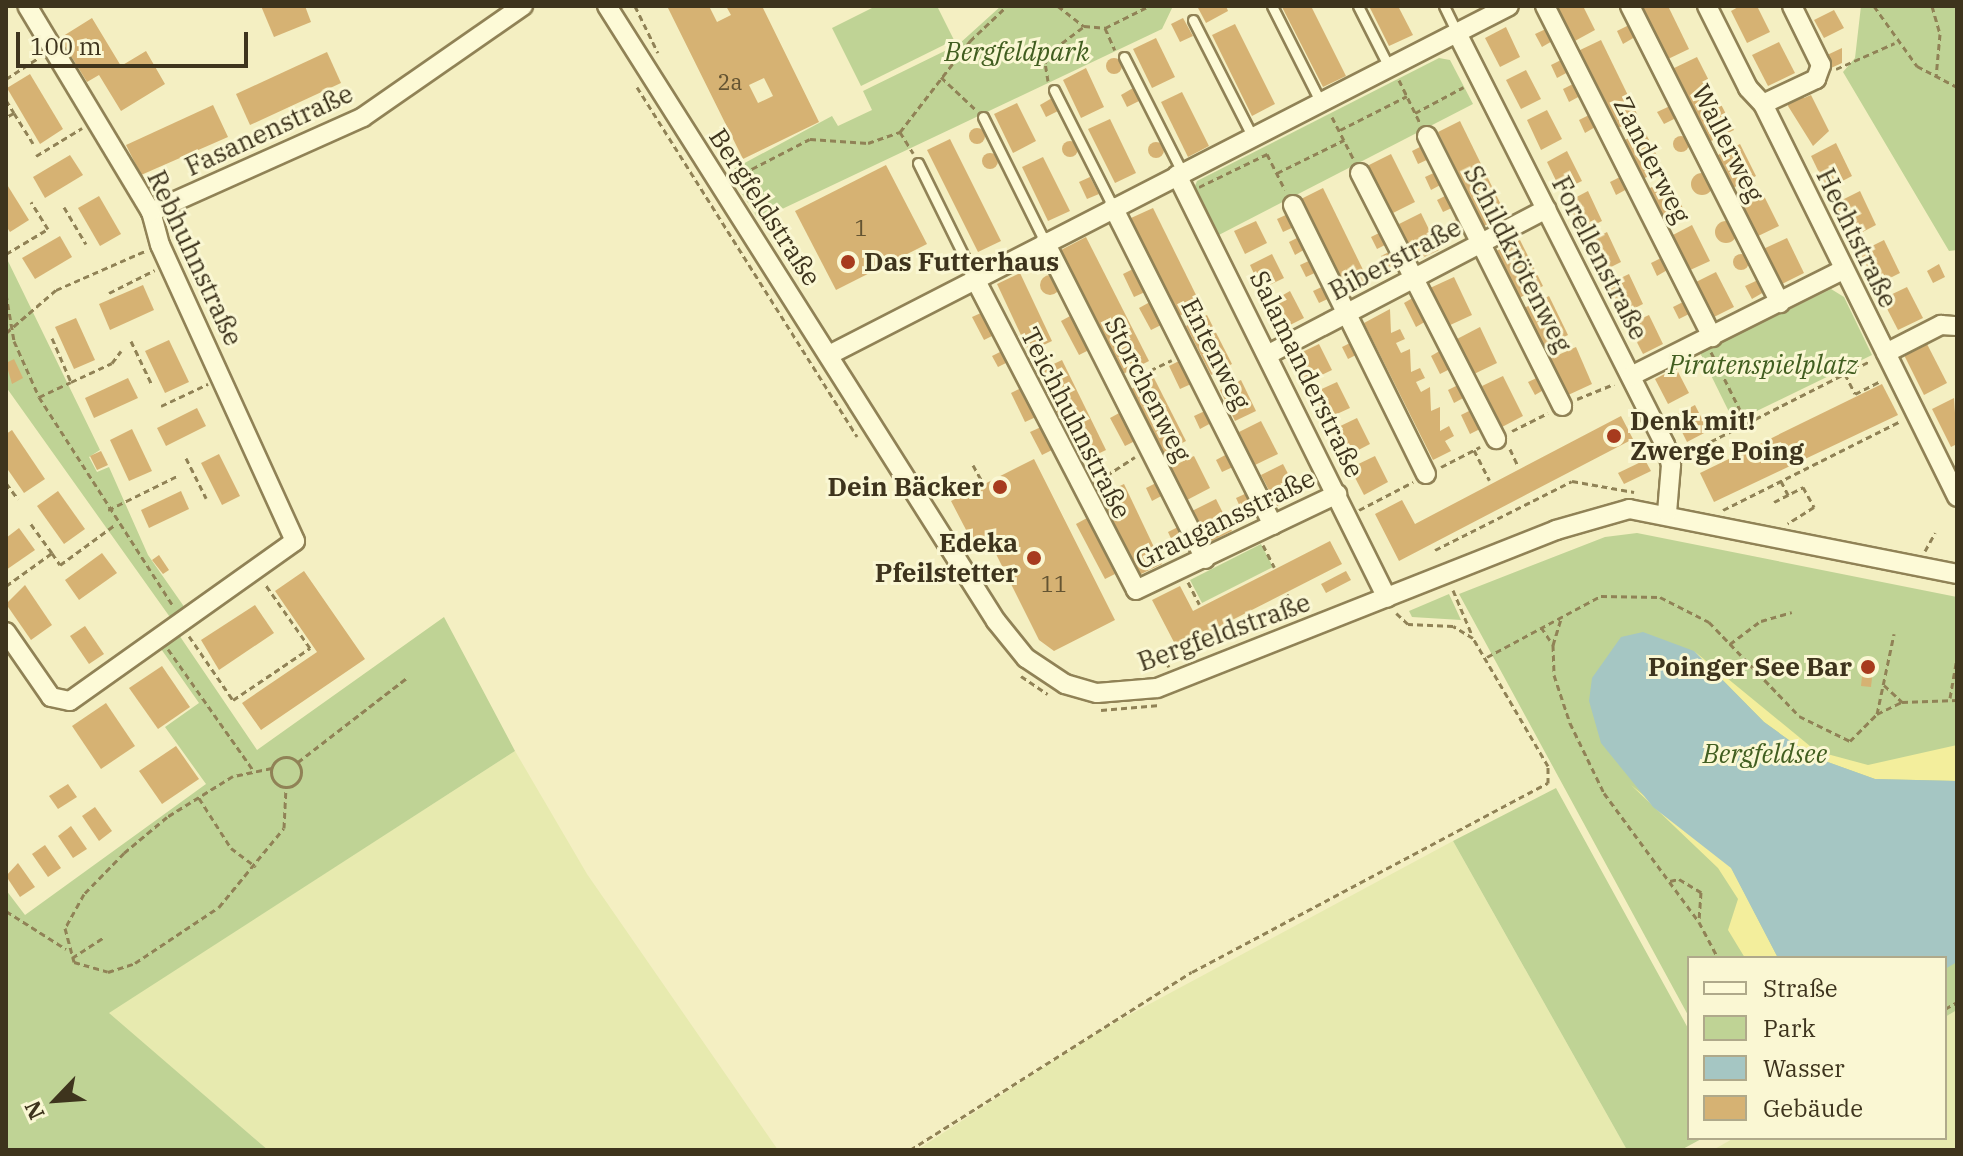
<!DOCTYPE html>
<meta charset="utf-8">
<style>
body{margin:0}
#map{position:relative;width:1963px;height:1156px;overflow:hidden;background:#f4efc2;font-family:"IBM Plex Serif",serif}
div>[style]{position:absolute}
.farmland>*{inset:0;background:#e7eaaf}
.green>*{inset:0;background:#bfd395}
.sand>*{inset:0;background:#f3ee9c}
.water>*{inset:0;background:#a5c6c3}
.building>*{inset:0;background:#d6b273}
.round{border-radius:50%}
.path>*{height:3px;margin-top:-1.5px;transform-origin:0;background:repeating-linear-gradient(90deg,#908256 0 6px,transparent 0 10px)}
.path>.ring{margin:-1.5px;padding:0;box-sizing:content-box;background:none;border:3px solid #908256;border-radius:50%}
.roads{filter:drop-shadow(2px 0 #908256) drop-shadow(-2px 0 #908256) drop-shadow(0 2px #908256) drop-shadow(0 -2px #908256)}
.service>*{height:9px;margin:-4.5px;padding:0 4.5px;transform-origin:4.5px;border-radius:4.5px;background:#fdfad7}
.minor>*{height:18px;margin:-9px;padding:0 9px;transform-origin:9px;border-radius:9px;background:#fdfad7}
.dots>*{width:22px;height:22px;translate:-50% -50%;box-sizing:border-box;border:4px solid #faf7d3;border-radius:50%}
span{translate:-50% -50%;white-space:nowrap;text-align:center;line-height:1.15;-webkit-text-stroke:6px #faf7d3;paint-order:stroke}
.number-label{font-size:22px;color:#645432}
.number-label span{-webkit-text-stroke-width:0}
.park-label{font-size:26px;color:#415e20;font-style:italic}
.street-label{font-size:26px;color:#3e341d}
.poi-label{font-size:26px;color:#3e341d;font-weight:700}
.left{translate:0 -50%;text-align:left}
.right{translate:-100% -50%;text-align:right}
.frame{position:absolute;inset:0;border:8px solid #3e341d;pointer-events:none}
.legend{position:absolute;left:1687px;top:956px;width:260px;height:184px;box-sizing:border-box;background:#faf7d3;border:2px solid #afa98a;margin:0;padding:10px 14px;list-style:none;font-size:24px;color:#3e341d}
.legend li{display:flex;align-items:center;gap:16px;height:40px}
.legend b{width:40px;border:2px solid #afa98a}
.north{position:absolute;left:16px;top:1060px;width:80px;height:80px;-webkit-text-stroke:6px #faf7d3;paint-order:stroke;rotate:245deg;font-size:22px;font-weight:700;line-height:32px;text-align:center;color:#3e341d}
.north::after{content:'';display:block;margin:auto;width:28px;height:36px;background:#3e341d;clip-path:polygon(50% 0,100% 100%,50% 72%,0 100%)}
.scale{position:absolute;left:16px;top:32px;width:232px;height:36px;box-sizing:border-box;border:4px solid #3e341d;border-top:0;padding-left:10px;font-size:24px;line-height:28px;white-space:nowrap;color:#3e341d;-webkit-text-stroke:6px #faf7d3;paint-order:stroke}
</style>
<div id="map">
<div class="farmland">
<i style="clip-path:polygon(515px 751px,587px 874px,778px 1150px,268px 1150px,108px 1013px)"></i>
<i style="clip-path:polygon(1453px 841px,1627px 1150px,917px 1150px,1103px 1029px)"></i>
<i style="clip-path:polygon(1957px 1010px,1957px 1150px,1713px 1150px,1734px 1138px,1945px 1138px,1945px 1017px)"></i>
</div>
<div class="green">
<i style="clip-path:polygon(876px 6px,937px 6px,954px 40px,861px 86px,832px 28px)"></i>
<i style="clip-path:polygon(1001px 6px,1173px 6px,1162px 29px,759px 220px,728px 172px,832px 116px,838px 126px,872px 110px,863px 91px,959px 44px)"></i>
<i style="clip-path:polygon(1861px 6px,1957px 6px,1957px 250px,1949px 251px,1843px 72px,1855px 58px)"></i>
<i style="clip-path:polygon(1439px 58px,1450px 60px,1473px 104px,1213px 238px,1192px 193px,1197px 181px)"></i>
<i style="clip-path:polygon(6px 257px,100px 450px,89px 457px,97px 472px,109px 467px,148px 555px,185px 608px,172px 620px,6px 387px)"></i>
<i style="clip-path:polygon(1831px 289px,1844px 297px,1872px 355px,1734px 422px,1700px 353px)"></i>
<i style="clip-path:polygon(1637px 533px,1957px 597px,1957px 1010px,1945px 1017px,1945px 958px,1689px 958px,1689px 1017px,1459px 594px,1605px 537px)"></i>
<i style="clip-path:polygon(1261px 544px,1273px 567px,1202px 603px,1190px 580px)"></i>
<i style="clip-path:polygon(1449px 594px,1461px 620px,1412px 617px,1409px 611px)"></i>
<i style="clip-path:polygon(444px 617px,515px 751px,109px 1013px,268px 1150px,6px 1150px,6px 890px,25px 915px,206px 784px,165px 727px,199px 703px,159px 646px,177px 632px,257px 750px)"></i>
<i style="clip-path:polygon(1556px 788px,1689px 1030px,1689px 1138px,1703px 1138px,1681px 1150px,1627px 1150px,1453px 841px)"></i>
</div>
<div class="sand">
<i style="clip-path:polygon(1694px 651px,1816px 751px,1868px 765px,1957px 745px,1957px 781px,1875px 779px,1811px 756px,1764px 722px)"></i>
<i style="clip-path:polygon(1631px 785px,1731px 867px,1778px 958px,1745px 958px,1728px 930px,1738px 899px,1718px 868px)"></i>
</div>
<div class="water">
<i style="clip-path:polygon(1643px 632px,1694px 651px,1764px 722px,1811px 756px,1875px 779px,1957px 781px,1957px 962px,1945px 969px,1945px 958px,1778px 958px,1731px 868px,1653px 807px,1601px 743px,1589px 701px,1592px 678px,1621px 637px)"></i>
</div>
<div class="building">
<i style="clip-path:polygon(261px 6px,305px 6px,311px 22px,274px 37px)"></i>
<i style="clip-path:polygon(evenodd,667px 6px,709px 6px,717px 22px,731px 15px,726px 6px,762px 6px,819px 122px,743px 159px,667px 6px,764px 78px,773px 96px,758px 103px,749px 85px,764px 78px)"></i>
<i style="clip-path:polygon(1197px 6px,1226px 6px,1228px 11px,1206px 23px)"></i>
<i style="clip-path:polygon(1311px 6px,1346px 76px,1323px 87px,1282px 7px)"></i>
<i style="clip-path:polygon(1369px 6px,1398px 6px,1413px 35px,1389px 46px)"></i>
<i style="clip-path:polygon(1555px 6px,1583px 6px,1595px 30px,1573px 42px)"></i>
<i style="clip-path:polygon(1640px 6px,1668px 6px,1689px 49px,1666px 60px)"></i>
<i style="clip-path:polygon(1740px 6px,1757px 6px,1770px 32px,1747px 43px,1731px 11px)"></i>
<i style="clip-path:polygon(1834px 10px,1844px 28px,1824px 38px,1814px 20px)"></i>
<i style="clip-path:polygon(92px 18px,121px 66px,146px 51px,165px 84px,121px 111px,99px 75px,87px 82px,60px 38px)"></i>
<i style="clip-path:polygon(1183px 18px,1193px 36px,1180px 42px,1171px 24px)"></i>
<i style="clip-path:polygon(1235px 24px,1275px 104px,1252px 116px,1212px 35px)"></i>
<i style="clip-path:polygon(1629px 25px,1635px 37px,1623px 44px,1617px 31px)"></i>
<i style="clip-path:polygon(1506px 27px,1520px 57px,1500px 67px,1485px 38px)"></i>
<i style="clip-path:polygon(1548px 28px,1554px 40px,1542px 47px,1535px 34px)"></i>
<i style="clip-path:polygon(1156px 38px,1175px 77px,1152px 88px,1133px 49px)"></i>
<i style="clip-path:polygon(1601px 40px,1639px 118px,1616px 129px,1578px 51px)"></i>
<i style="clip-path:polygon(1779px 42px,1795px 73px,1768px 86px,1752px 55px)"></i>
<i style="clip-path:polygon(1842px 48px,1842px 63px,1831px 68px,1825px 56px)"></i>
<i style="clip-path:polygon(327px 52px,341px 83px,250px 125px,236px 94px)"></i>
<i style="clip-path:polygon(1697px 57px,1734px 130px,1707px 143px,1670px 70px)"></i>
<i class="round" style="left:1106px;top:58px;width:16px;height:16px"></i>
<i style="clip-path:polygon(1563px 59px,1570px 71px,1557px 78px,1551px 65px)"></i>
<i style="clip-path:polygon(1086px 68px,1104px 107px,1081px 118px,1063px 80px)"></i>
<i style="clip-path:polygon(1526px 70px,1541px 99px,1521px 109px,1506px 80px)"></i>
<i style="clip-path:polygon(30px 74px,63px 129px,40px 144px,7px 88px)"></i>
<i style="clip-path:polygon(1575px 83px,1582px 95px,1569px 102px,1563px 89px)"></i>
<i style="clip-path:polygon(1133px 88px,1139px 101px,1127px 107px,1121px 95px)"></i>
<i style="clip-path:polygon(1182px 92px,1209px 146px,1188px 157px,1161px 102px)"></i>
<i style="clip-path:polygon(1801px 92px,1804px 98px,1811px 95px,1829px 131px,1813px 146px,1788px 106px,1789px 98px)"></i>
<i style="clip-path:polygon(1052px 98px,1058px 111px,1046px 117px,1040px 105px)"></i>
<i style="clip-path:polygon(1017px 103px,1036px 141px,1013px 153px,994px 114px)"></i>
<i style="clip-path:polygon(213px 105px,228px 137px,141px 175px,126px 145px)"></i>
<i style="clip-path:polygon(1670px 106px,1676px 118px,1664px 124px,1657px 112px)"></i>
<i style="clip-path:polygon(1547px 110px,1562px 139px,1541px 150px,1527px 120px)"></i>
<i style="clip-path:polygon(1591px 114px,1597px 126px,1585px 133px,1579px 120px)"></i>
<i style="clip-path:polygon(1110px 119px,1136px 173px,1115px 183px,1088px 129px)"></i>
<i style="clip-path:polygon(1460px 121px,1506px 215px,1484px 226px,1438px 132px)"></i>
<i class="round" style="left:969px;top:128px;width:16px;height:16px"></i>
<i style="clip-path:polygon(1644px 130px,1663px 168px,1643px 179px,1623px 141px)"></i>
<i class="round" style="left:1673px;top:136px;width:16px;height:16px"></i>
<i style="clip-path:polygon(950px 139px,1001px 241px,978px 252px,927px 150px)"></i>
<i class="round" style="left:1062px;top:141px;width:16px;height:16px"></i>
<i class="round" style="left:1148px;top:142px;width:16px;height:16px"></i>
<i style="clip-path:polygon(1836px 143px,1852px 176px,1827px 189px,1811px 156px)"></i>
<i style="clip-path:polygon(1740px 144px,1756px 176px,1731px 189px,1714px 157px)"></i>
<i style="clip-path:polygon(1424px 145px,1431px 158px,1418px 164px,1412px 151px)"></i>
<i style="clip-path:polygon(1567px 151px,1582px 181px,1561px 191px,1547px 162px)"></i>
<i class="round" style="left:982px;top:153px;width:16px;height:16px"></i>
<i style="clip-path:polygon(1391px 154px,1415px 202px,1391px 214px,1367px 166px)"></i>
<i style="clip-path:polygon(70px 155px,83px 175px,45px 198px,33px 177px)"></i>
<i style="clip-path:polygon(1043px 157px,1070px 211px,1048px 221px,1022px 167px)"></i>
<i style="clip-path:polygon(886px 165px,927px 244px,836px 290px,795px 211px)"></i>
<i style="clip-path:polygon(1438px 171px,1444px 183px,1431px 190px,1425px 177px)"></i>
<i class="round" style="left:1691px;top:173px;width:22px;height:22px"></i>
<i style="clip-path:polygon(1622px 176px,1629px 188px,1616px 195px,1610px 182px)"></i>
<i style="clip-path:polygon(1090px 177px,1099px 194px,1087px 199px,1079px 182px)"></i>
<i style="clip-path:polygon(1668px 179px,1686px 214px,1665px 224px,1648px 189px)"></i>
<i style="clip-path:polygon(6px 183px,29px 220px,10px 232px,6px 226px)"></i>
<i style="clip-path:polygon(1323px 188px,1370px 284px,1348px 294px,1301px 199px)"></i>
<i style="clip-path:polygon(1588px 191px,1602px 221px,1582px 231px,1567px 202px)"></i>
<i style="clip-path:polygon(1860px 191px,1876px 225px,1851px 238px,1834px 204px)"></i>
<i style="clip-path:polygon(1449px 194px,1456px 206px,1443px 212px,1437px 200px)"></i>
<i style="clip-path:polygon(1763px 194px,1779px 226px,1754px 238px,1739px 205px)"></i>
<i style="clip-path:polygon(99px 196px,121px 234px,100px 246px,78px 208px)"></i>
<i style="clip-path:polygon(1153px 208px,1201px 305px,1179px 316px,1131px 218px)"></i>
<i style="clip-path:polygon(1290px 213px,1296px 226px,1283px 232px,1277px 219px)"></i>
<i style="clip-path:polygon(1421px 213px,1439px 250px,1416px 261px,1399px 224px)"></i>
<i style="clip-path:polygon(1461px 217px,1467px 229px,1455px 235px,1448px 223px)"></i>
<i class="round" style="left:1715px;top:221px;width:22px;height:22px"></i>
<i style="clip-path:polygon(1256px 221px,1267px 243px,1245px 254px,1234px 231px)"></i>
<i style="clip-path:polygon(1692px 225px,1710px 261px,1688px 271px,1671px 236px)"></i>
<i style="clip-path:polygon(1383px 231px,1389px 243px,1377px 249px,1371px 237px)"></i>
<i style="clip-path:polygon(1607px 232px,1621px 262px,1601px 272px,1586px 243px)"></i>
<i style="clip-path:polygon(60px 236px,72px 257px,35px 279px,22px 258px)"></i>
<i style="clip-path:polygon(1301px 236px,1307px 248px,1295px 255px,1289px 242px)"></i>
<i style="clip-path:polygon(1086px 237px,1149px 361px,1123px 374px,1061px 250px)"></i>
<i style="clip-path:polygon(1787px 238px,1804px 273px,1778px 286px,1761px 250px)"></i>
<i style="clip-path:polygon(1520px 240px,1543px 286px,1517px 299px,1494px 252px)"></i>
<i style="clip-path:polygon(1884px 240px,1900px 273px,1876px 285px,1860px 252px)"></i>
<i style="clip-path:polygon(1393px 250px,1399px 263px,1387px 269px,1381px 256px)"></i>
<i style="clip-path:polygon(1272px 254px,1284px 278px,1261px 289px,1250px 265px)"></i>
<i class="round" style="left:1733px;top:254px;width:16px;height:16px"></i>
<i style="clip-path:polygon(1663px 257px,1669px 269px,1657px 276px,1651px 263px)"></i>
<i style="clip-path:polygon(1313px 259px,1319px 271px,1306px 277px,1300px 265px)"></i>
<i style="clip-path:polygon(1939px 264px,1945px 277px,1933px 283px,1927px 271px)"></i>
<i style="clip-path:polygon(1133px 269px,1145px 292px,1134px 297px,1123px 274px)"></i>
<i style="clip-path:polygon(1716px 272px,1734px 307px,1712px 318px,1694px 283px)"></i>
<i style="clip-path:polygon(1020px 273px,1052px 341px,1029px 352px,997px 284px)"></i>
<i style="clip-path:polygon(1629px 274px,1643px 304px,1623px 314px,1608px 284px)"></i>
<i class="round" style="left:1040px;top:275px;width:20px;height:20px"></i>
<i style="clip-path:polygon(1454px 277px,1472px 315px,1448px 326px,1430px 288px)"></i>
<i style="clip-path:polygon(1758px 280px,1764px 292px,1752px 299px,1745px 286px)"></i>
<i style="clip-path:polygon(143px 285px,154px 310px,110px 330px,99px 304px)"></i>
<i style="clip-path:polygon(1326px 285px,1332px 297px,1319px 303px,1313px 291px)"></i>
<i style="clip-path:polygon(1907px 287px,1923px 318px,1898px 330px,1882px 299px)"></i>
<i style="clip-path:polygon(1290px 291px,1304px 318px,1282px 329px,1269px 303px)"></i>
<i style="clip-path:polygon(1416px 296px,1428px 320px,1416px 327px,1404px 303px)"></i>
<i style="clip-path:polygon(1549px 296px,1568px 335px,1541px 348px,1522px 309px)"></i>
<i style="clip-path:polygon(1685px 301px,1691px 313px,1679px 319px,1673px 307px)"></i>
<i style="clip-path:polygon(1150px 302px,1161px 325px,1151px 330px,1139px 308px)"></i>
<i style="clip-path:polygon(1390px 309px,1391px 333px,1400px 329px,1405px 339px,1396px 343px,1401px 353px,1410px 349px,1411px 372px,1420px 368px,1425px 378px,1416px 382px,1421px 392px,1430px 387px,1431px 411px,1440px 407px,1440px 431px,1449px 426px,1454px 436px,1445px 441px,1451px 451px,1433px 460px,1364px 323px)"></i>
<i style="clip-path:polygon(983px 312px,994px 335px,984px 340px,972px 317px)"></i>
<i style="clip-path:polygon(1072px 315px,1089px 350px,1079px 355px,1061px 321px)"></i>
<i style="clip-path:polygon(1207px 315px,1232px 364px,1211px 375px,1186px 326px)"></i>
<i style="clip-path:polygon(1649px 315px,1663px 344px,1643px 354px,1628px 325px)"></i>
<i style="clip-path:polygon(76px 318px,95px 360px,74px 369px,55px 327px)"></i>
<i style="clip-path:polygon(1480px 327px,1497px 363px,1474px 374px,1457px 339px)"></i>
<i style="clip-path:polygon(169px 340px,189px 382px,165px 393px,145px 351px)"></i>
<i style="clip-path:polygon(1354px 341px,1360px 353px,1348px 359px,1342px 347px)"></i>
<i style="clip-path:polygon(1319px 344px,1332px 370px,1307px 382px,1294px 356px)"></i>
<i style="clip-path:polygon(1927px 344px,1947px 383px,1924px 395px,1904px 355px)"></i>
<i style="clip-path:polygon(1576px 347px,1592px 384px,1566px 396px,1549px 359px)"></i>
<i style="clip-path:polygon(1443px 349px,1452px 368px,1440px 374px,1431px 356px)"></i>
<i style="clip-path:polygon(1002px 351px,1008px 362px,998px 367px,992px 356px)"></i>
<i style="clip-path:polygon(14px 359px,23px 378px,12px 384px,6px 363px)"></i>
<i style="clip-path:polygon(1062px 360px,1106px 450px,1081px 462px,1037px 372px)"></i>
<i style="clip-path:polygon(1179px 361px,1191px 384px,1180px 389px,1169px 366px)"></i>
<i style="clip-path:polygon(1676px 368px,1689px 393px,1668px 404px,1655px 379px)"></i>
<i style="clip-path:polygon(1503px 376px,1523px 416px,1502px 427px,1482px 386px)"></i>
<i style="clip-path:polygon(1541px 376px,1547px 388px,1535px 395px,1528px 382px)"></i>
<i style="clip-path:polygon(128px 378px,138px 398px,94px 418px,85px 398px)"></i>
<i style="clip-path:polygon(1154px 378px,1186px 441px,1161px 454px,1129px 390px)"></i>
<i style="clip-path:polygon(1241px 380px,1256px 411px,1235px 421px,1220px 390px)"></i>
<i style="clip-path:polygon(1337px 382px,1350px 408px,1326px 419px,1313px 393px)"></i>
<i style="clip-path:polygon(1460px 384px,1467px 396px,1454px 403px,1448px 390px)"></i>
<i style="clip-path:polygon(1882px 384px,1898px 415px,1714px 502px,1700px 473px)"></i>
<i style="clip-path:polygon(1021px 388px,1036px 417px,1025px 422px,1011px 393px)"></i>
<i style="clip-path:polygon(1954px 398px,1957px 444px,1951px 447px,1932px 409px)"></i>
<i style="clip-path:polygon(1695px 405px,1708px 431px,1687px 442px,1674px 416px)"></i>
<i style="clip-path:polygon(197px 408px,206px 426px,166px 446px,157px 428px)"></i>
<i style="clip-path:polygon(1473px 409px,1482px 428px,1470px 434px,1461px 415px)"></i>
<i style="clip-path:polygon(1207px 410px,1213px 422px,1200px 429px,1194px 416px)"></i>
<i style="clip-path:polygon(1121px 412px,1135px 441px,1125px 446px,1110px 418px)"></i>
<i style="clip-path:polygon(1621px 416px,1633px 439px,1399px 561px,1375px 514px,1402px 500px,1415px 524px)"></i>
<i style="clip-path:polygon(1357px 418px,1370px 444px,1345px 457px,1332px 430px)"></i>
<i style="clip-path:polygon(1261px 421px,1278px 454px,1255px 465px,1239px 432px)"></i>
<i style="clip-path:polygon(1041px 427px,1052px 450px,1042px 455px,1030px 432px)"></i>
<i style="clip-path:polygon(132px 429px,152px 471px,129px 481px,110px 440px)"></i>
<i style="clip-path:polygon(12px 430px,45px 479px,24px 493px,6px 467px,6px 434px)"></i>
<i style="clip-path:polygon(101px 451px,108px 465px,97px 470px,90px 456px)"></i>
<i style="clip-path:polygon(1229px 453px,1235px 466px,1222px 472px,1216px 460px)"></i>
<i style="clip-path:polygon(219px 454px,240px 496px,222px 505px,201px 463px)"></i>
<i style="clip-path:polygon(1194px 456px,1210px 488px,1187px 500px,1171px 467px)"></i>
<i style="clip-path:polygon(1375px 456px,1388px 482px,1364px 495px,1350px 468px)"></i>
<i style="clip-path:polygon(1034px 459px,1115px 620px,1054px 651px,1039px 640px,990px 542px,976px 549px,951px 501px)"></i>
<i style="clip-path:polygon(1645px 460px,1651px 471px,1624px 484px,1618px 473px)"></i>
<i style="clip-path:polygon(1283px 464px,1299px 495px,1277px 506px,1261px 475px)"></i>
<i style="clip-path:polygon(1158px 482px,1165px 494px,1152px 501px,1146px 488px)"></i>
<i style="clip-path:polygon(1124px 484px,1162px 564px,1139px 575px,1101px 495px)"></i>
<i style="clip-path:polygon(58px 491px,85px 529px,64px 544px,37px 506px)"></i>
<i style="clip-path:polygon(181px 491px,189px 509px,149px 528px,141px 510px)"></i>
<i style="clip-path:polygon(1247px 493px,1253px 506px,1242px 511px,1236px 498px)"></i>
<i style="clip-path:polygon(1216px 499px,1232px 531px,1208px 543px,1192px 511px)"></i>
<i style="clip-path:polygon(1087px 518px,1115px 574px,1105px 579px,1076px 524px)"></i>
<i style="clip-path:polygon(1180px 526px,1187px 538px,1174px 545px,1168px 532px)"></i>
<i style="clip-path:polygon(19px 528px,35px 550px,6px 570px,6px 538px)"></i>
<i style="clip-path:polygon(1330px 541px,1342px 564px,1177px 648px,1152px 600px,1180px 586px,1193px 611px)"></i>
<i style="clip-path:polygon(102px 553px,117px 573px,79px 600px,65px 580px)"></i>
<i style="clip-path:polygon(159px 555px,169px 570px,163px 574px,152px 560px)"></i>
<i style="clip-path:polygon(304px 571px,365px 659px,261px 730px,242px 703px,317px 652px,275px 591px)"></i>
<i style="clip-path:polygon(1346px 571px,1351px 580px,1326px 593px,1321px 584px)"></i>
<i style="clip-path:polygon(25px 585px,52px 625px,31px 640px,6px 604px)"></i>
<i style="clip-path:polygon(255px 605px,274px 633px,219px 670px,201px 640px)"></i>
<i style="clip-path:polygon(85px 626px,104px 654px,89px 664px,70px 636px)"></i>
<i style="clip-path:polygon(1864px 657px,1874px 659px,1871px 687px,1861px 686px)"></i>
<i style="clip-path:polygon(162px 666px,190px 707px,158px 729px,129px 688px)"></i>
<i style="clip-path:polygon(106px 703px,135px 746px,101px 769px,72px 726px)"></i>
<i style="clip-path:polygon(176px 746px,199px 779px,162px 804px,139px 771px)"></i>
<i style="clip-path:polygon(68px 784px,77px 797px,58px 809px,49px 796px)"></i>
<i style="clip-path:polygon(95px 807px,112px 831px,99px 841px,82px 816px)"></i>
<i style="clip-path:polygon(71px 826px,87px 849px,73px 858px,58px 836px)"></i>
<i style="clip-path:polygon(45px 845px,61px 868px,48px 877px,32px 854px)"></i>
<i style="clip-path:polygon(18px 863px,35px 887px,20px 897px,6px 876px)"></i>
</div>
<div class="path">
<i style="left:635px;top:6px;width:52px;rotate:63.9deg"></i>
<i style="left:1058px;top:6px;width:33px;rotate:38deg"></i>
<i style="left:1084px;top:26px;width:21px;rotate:5deg"></i>
<i style="left:1105px;top:28px;width:49px;rotate:-26.6deg"></i>
<i style="left:1874px;top:6px;width:74px;rotate:54.4deg"></i>
<i style="left:1917px;top:66px;width:45px;rotate:27.7deg"></i>
<i style="left:1932px;top:6px;width:29px;rotate:74deg"></i>
<i style="left:1940px;top:34px;width:43px;rotate:95.3deg"></i>
<i style="left:1105px;top:28px;width:24px;rotate:66deg"></i>
<i style="left:1836px;top:69px;width:64px;rotate:-23.8deg"></i>
<i style="left:941px;top:77px;width:48px;rotate:43.3deg"></i>
<i style="left:6px;top:79px;width:37px;rotate:-33deg"></i>
<i style="left:1399px;top:80px;width:48px;rotate:64deg"></i>
<i style="left:1048px;top:81px;width:18px;rotate:-99deg"></i>
<i style="left:1045px;top:63px;width:17px;rotate:-57deg"></i>
<i style="left:1054px;top:49px;width:38px;rotate:-37deg"></i>
<i style="left:637px;top:87px;width:413px;rotate:57.8deg"></i>
<i style="left:6px;top:100px;width:15px;rotate:58deg"></i>
<i style="left:14px;top:113px;width:9px;rotate:153deg"></i>
<i style="left:14px;top:113px;width:36px;rotate:58deg"></i>
<i style="left:1415px;top:113px;width:55px;rotate:-28deg"></i>
<i style="left:1332px;top:117px;width:48px;rotate:62.9deg"></i>
<i style="left:1340px;top:130px;width:75px;rotate:-26.9deg"></i>
<i style="left:900px;top:132px;width:25px;rotate:58deg"></i>
<i style="left:1267px;top:154px;width:40px;rotate:63.4deg"></i>
<i style="left:36px;top:156px;width:54px;rotate:-31.3deg"></i>
<i style="left:1277px;top:173px;width:75px;rotate:-26.2deg"></i>
<i style="left:734px;top:178px;width:85px;rotate:-27.2deg"></i>
<i style="left:810px;top:139px;width:58px;rotate:3.9deg"></i>
<i style="left:868px;top:143px;width:34px;rotate:-19deg"></i>
<i style="left:900px;top:132px;width:115px;rotate:-52.4deg"></i>
<i style="left:970px;top:41px;width:51px;rotate:-43.4deg"></i>
<i style="left:1199px;top:187px;width:76px;rotate:-25.9deg"></i>
<i style="left:64px;top:207px;width:43px;rotate:59.3deg"></i>
<i style="left:6px;top:254px;width:49px;rotate:-30.8deg"></i>
<i style="left:48px;top:229px;width:32px;rotate:-122deg"></i>
<i style="left:109px;top:293px;width:51px;rotate:-26.6deg"></i>
<i style="left:6px;top:294px;width:48px;rotate:80.3deg"></i>
<i style="left:14px;top:341px;width:61px;rotate:65.9deg"></i>
<i style="left:39px;top:397px;width:248px;rotate:57.3deg"></i>
<i style="left:6px;top:333px;width:66px;rotate:-40.7deg"></i>
<i style="left:56px;top:290px;width:97px;rotate:-23.7deg"></i>
<i style="left:52px;top:338px;width:48px;rotate:66.6deg"></i>
<i style="left:71px;top:382px;width:45px;rotate:-24.9deg"></i>
<i style="left:112px;top:363px;width:15px;rotate:-53deg"></i>
<i style="left:131px;top:341px;width:47px;rotate:64.5deg"></i>
<i style="left:1711px;top:352px;width:80px;rotate:63.4deg"></i>
<i style="left:1845px;top:374px;width:22px;rotate:63deg"></i>
<i style="left:1855px;top:394px;width:29px;rotate:-27deg"></i>
<i style="left:1132px;top:379px;width:44px;rotate:-25.4deg"></i>
<i style="left:39px;top:397px;width:35px;rotate:-25deg"></i>
<i style="left:1577px;top:399px;width:40px;rotate:-22deg"></i>
<i style="left:161px;top:406px;width:52px;rotate:-25.1deg"></i>
<i style="left:1512px;top:431px;width:40px;rotate:-26.6deg"></i>
<i style="left:1510px;top:449px;width:19px;rotate:65deg"></i>
<i style="left:1474px;top:450px;width:34px;rotate:63deg"></i>
<i style="left:1684px;top:455px;width:208px;rotate:-26.8deg"></i>
<i style="left:186px;top:458px;width:45px;rotate:63.4deg"></i>
<i style="left:973px;top:465px;width:23px;rotate:61deg"></i>
<i style="left:1441px;top:467px;width:44px;rotate:-27.1deg"></i>
<i style="left:1098px;top:481px;width:44px;rotate:-33deg"></i>
<i style="left:1781px;top:481px;width:16px;rotate:63deg"></i>
<i style="left:6px;top:483px;width:20px;rotate:53deg"></i>
<i style="left:1774px;top:502px;width:33px;rotate:-27deg"></i>
<i style="left:1803px;top:487px;width:23px;rotate:61deg"></i>
<i style="left:1814px;top:507px;width:31px;rotate:148deg"></i>
<i style="left:108px;top:510px;width:77px;rotate:-26.2deg"></i>
<i style="left:1359px;top:510px;width:61px;rotate:-27.4deg"></i>
<i style="left:1723px;top:510px;width:199px;rotate:-26.6deg"></i>
<i style="left:1263px;top:545px;width:25px;rotate:63deg"></i>
<i style="left:1435px;top:550px;width:153px;rotate:-26.7deg"></i>
<i style="left:1572px;top:481px;width:63px;rotate:10.1deg"></i>
<i style="left:1925px;top:551px;width:21px;rotate:-61deg"></i>
<i style="left:52px;top:553px;width:14px;rotate:56deg"></i>
<i style="left:60px;top:565px;width:69px;rotate:-36.2deg"></i>
<i style="left:1188px;top:582px;width:25px;rotate:63deg"></i>
<i style="left:6px;top:586px;width:57px;rotate:-35.7deg"></i>
<i style="left:52px;top:553px;width:36px;rotate:-126deg"></i>
<i style="left:1453px;top:590px;width:49px;rotate:67.1deg"></i>
<i style="left:1287px;top:594px;width:23px;rotate:65deg"></i>
<i style="left:1541px;top:627px;width:22px;rotate:56deg"></i>
<i style="left:1553px;top:645px;width:30px;rotate:88deg"></i>
<i style="left:1554px;top:675px;width:51px;rotate:71.6deg"></i>
<i style="left:1570px;top:723px;width:78px;rotate:64.1deg"></i>
<i style="left:1604px;top:793px;width:160px;rotate:53.6deg"></i>
<i style="left:1699px;top:922px;width:41px;rotate:62.2deg"></i>
<i style="left:189px;top:636px;width:78px;rotate:55.5deg"></i>
<i style="left:233px;top:700px;width:93px;rotate:-34deg"></i>
<i style="left:310px;top:648px;width:78px;rotate:-125.1deg"></i>
<i style="left:1730px;top:644px;width:39px;rotate:-37deg"></i>
<i style="left:1761px;top:621px;width:32px;rotate:-16deg"></i>
<i style="left:1553px;top:645px;width:30px;rotate:-73deg"></i>
<i style="left:168px;top:649px;width:148px;rotate:54.9deg"></i>
<i style="left:1164px;top:656px;width:12px;rotate:66deg"></i>
<i style="left:1487px;top:657px;width:129px;rotate:-28.2deg"></i>
<i style="left:1601px;top:596px;width:59px;rotate:1deg"></i>
<i style="left:1660px;top:597px;width:55px;rotate:27deg"></i>
<i style="left:1709px;top:622px;width:130px;rotate:46.2deg"></i>
<i style="left:1799px;top:716px;width:57px;rotate:26.1deg"></i>
<i style="left:1850px;top:741px;width:38px;rotate:-45deg"></i>
<i style="left:1877px;top:714px;width:82px;rotate:-78deg"></i>
<i style="left:1021px;top:676px;width:32px;rotate:34deg"></i>
<i style="left:1884px;top:685px;width:25px;rotate:43deg"></i>
<i style="left:1950px;top:698px;width:41px;rotate:-80.1deg"></i>
<i style="left:1101px;top:710px;width:59px;rotate:-4.8deg"></i>
<i style="left:1877px;top:714px;width:28px;rotate:-26deg"></i>
<i style="left:1902px;top:702px;width:55px;rotate:-2.1deg"></i>
<i class="ring" style="left:271px;top:757px;width:27px;height:27px"></i>
<i style="left:298px;top:762px;width:139px;rotate:-37.7deg"></i>
<i style="left:272px;top:768px;width:40px;rotate:168deg"></i>
<i style="left:233px;top:776px;width:78px;rotate:148.2deg"></i>
<i style="left:167px;top:817px;width:56px;rotate:140.1deg"></i>
<i style="left:124px;top:853px;width:57px;rotate:134.3deg"></i>
<i style="left:84px;top:894px;width:39px;rotate:119deg"></i>
<i style="left:65px;top:928px;width:35px;rotate:75deg"></i>
<i style="left:74px;top:962px;width:35px;rotate:16deg"></i>
<i style="left:108px;top:972px;width:28px;rotate:-18deg"></i>
<i style="left:135px;top:963px;width:101px;rotate:-33.7deg"></i>
<i style="left:219px;top:907px;width:102px;rotate:-50.6deg"></i>
<i style="left:284px;top:828px;width:41px;rotate:-87.2deg"></i>
<i style="left:199px;top:798px;width:59px;rotate:57.4deg"></i>
<i style="left:231px;top:848px;width:31px;rotate:37deg"></i>
<i style="left:1670px;top:881px;width:9px;rotate:-13deg"></i>
<i style="left:1679px;top:879px;width:26px;rotate:31deg"></i>
<i style="left:1701px;top:892px;width:30px;rotate:94deg"></i>
<i style="left:6px;top:911px;width:71px;rotate:32.3deg"></i>
<i style="left:72px;top:958px;width:38px;rotate:-33deg"></i>
<i style="left:1945px;top:1009px;width:14px;rotate:-30deg"></i>
<i style="left:910px;top:1150px;width:333px;rotate:-32.3deg"></i>
<i style="left:1192px;top:972px;width:403px;rotate:-28deg"></i>
<i style="left:1548px;top:783px;width:17px;rotate:-90deg"></i>
<i style="left:1548px;top:766px;width:148px;rotate:-120.4deg"></i>
<i style="left:1473px;top:638px;width:23px;rotate:-149deg"></i>
<i style="left:1453px;top:626px;width:45px;rotate:-177.5deg"></i>
<i style="left:1408px;top:624px;width:16px;rotate:-137deg"></i>
</div>
<div class="roads">
<div class="service">
<i style="left:1272px;top:6px;width:106px;rotate:63.2deg"></i>
<i style="left:1358px;top:6px;width:68px;rotate:63.1deg"></i>
<i style="left:1444px;top:6px;width:30px;rotate:64deg"></i>
<i style="left:1193px;top:20px;width:130px;rotate:63deg"></i>
<i style="left:1124px;top:57px;width:129px;rotate:63.2deg"></i>
<i style="left:1054px;top:90px;width:131px;rotate:63.2deg"></i>
<i style="left:983px;top:117px;width:140px;rotate:63.6deg"></i>
<i style="left:918px;top:163px;width:127px;rotate:63.8deg"></i>
</div>
<div class="minor">
<i style="left:607px;top:6px;width:728px;rotate:57.69deg"></i>
<i style="left:996px;top:621px;width:48px;rotate:51deg"></i>
<i style="left:1026px;top:658px;width:47px;rotate:33.7deg"></i>
<i style="left:1065px;top:684px;width:33px;rotate:16deg"></i>
<i style="left:1097px;top:693px;width:60px;rotate:-4.8deg"></i>
<i style="left:1157px;top:688px;width:429px;rotate:-21.6deg"></i>
<i style="left:1556px;top:530px;width:76px;rotate:-16deg"></i>
<i style="left:1629px;top:509px;width:334px;rotate:11.2deg"></i>
<i style="left:1545px;top:6px;width:371px;rotate:63.2deg"></i>
<i style="left:1630px;top:6px;width:333px;rotate:63.2deg"></i>
<i style="left:1707px;top:6px;width:92px;rotate:63.4deg"></i>
<i style="left:1748px;top:88px;width:22px;rotate:47deg"></i>
<i style="left:1763px;top:104px;width:438px;rotate:63.7deg"></i>
<i style="left:1457px;top:33px;width:462px;rotate:63.2deg"></i>
<i style="left:1665px;top:445px;width:21px;rotate:73deg"></i>
<i style="left:1671px;top:465px;width:48px;rotate:94.8deg"></i>
<i style="left:1763px;top:104px;width:59px;rotate:-25.3deg"></i>
<i style="left:1816px;top:79px;width:15px;rotate:-70deg"></i>
<i style="left:1821px;top:65px;width:66px;rotate:-116.2deg"></i>
<i style="left:1427px;top:136px;width:302px;rotate:63.4deg"></i>
<i style="left:1360px;top:173px;width:299px;rotate:62.9deg"></i>
<i style="left:1177px;top:175px;width:472px;rotate:63.6deg"></i>
<i style="left:1293px;top:205px;width:300px;rotate:63.7deg"></i>
<i style="left:1113px;top:207px;width:356px;rotate:63.3deg"></i>
<i style="left:151px;top:212px;width:232px;rotate:-24.1deg"></i>
<i style="left:363px;top:117px;width:195px;rotate:-34.8deg"></i>
<i style="left:1045px;top:242px;width:355px;rotate:63.2deg"></i>
<i style="left:974px;top:277px;width:352px;rotate:62.6deg"></i>
<i style="left:1136px;top:590px;width:223px;rotate:-25.5deg"></i>
<i style="left:1886px;top:353px;width:62px;rotate:-27deg"></i>
<i style="left:1941px;top:325px;width:16px;rotate:4deg"></i>
<i style="left:1269px;top:354px;width:313px;rotate:-27.6deg"></i>
<i style="left:829px;top:355px;width:764px;rotate:-27.17deg"></i>
<i style="left:1631px;top:376px;width:237px;rotate:-26.6deg"></i>
<i style="left:6px;top:632px;width:79px;rotate:55.3deg"></i>
<i style="left:51px;top:697px;width:19px;rotate:12deg"></i>
<i style="left:70px;top:701px;width:276px;rotate:-35.4deg"></i>
<i style="left:295px;top:541px;width:325px;rotate:-114.5deg"></i>
<i style="left:160px;top:245px;width:34px;rotate:-105deg"></i>
<i style="left:151px;top:212px;width:240px;rotate:-121deg"></i>
</div>
</div>
<div class="dots">
<i style="left:848px;top:262px;background:#a73b1e"></i>
<i style="left:1614px;top:436px;background:#a73b1e"></i>
<i style="left:1000px;top:487px;background:#a73b1e"></i>
<i style="left:1034px;top:558px;background:#a73b1e"></i>
<i style="left:1868px;top:667px;background:#a73b1e"></i>
</div>
<div class="number-label">
<span style="left:730px;top:82px">2a</span>
<span style="left:861px;top:228px">1</span>
<span style="left:1054px;top:584px">11</span>
</div>
<div class="park-label">
<span style="left:1017px;top:52px">Bergfeldpark</span>
<span style="left:1763px;top:365px">Piratenspielplatz</span>
<span style="left:1765px;top:754px">Bergfeldsee</span>
</div>
<div class="street-label">
<span style="left:269px;top:130px;rotate:-25deg">Fasanenstraße</span>
<span style="left:1728px;top:143px;rotate:63deg">Wallerweg</span>
<span style="left:1652px;top:160px;rotate:63deg">Zanderweg</span>
<span style="left:765px;top:207px;rotate:57deg">Bergfeldstraße</span>
<span style="left:1857px;top:238px;rotate:64deg">Hechtstraße</span>
<span style="left:195px;top:258px;rotate:65deg">Rebhuhnstraße</span>
<span style="left:1600px;top:258px;rotate:63deg">Forellenstraße</span>
<span style="left:1395px;top:259px;rotate:-28deg">Biberstraße</span>
<span style="left:1518px;top:259px;rotate:63deg">Schildkrötenweg</span>
<span style="left:1216px;top:354px;rotate:63deg">Entenweg</span>
<span style="left:1307px;top:374px;rotate:64deg">Salamanderstraße</span>
<span style="left:1148px;top:389px;rotate:63deg">Storchenweg</span>
<span style="left:1076px;top:423px;rotate:63deg">Teichhuhnstraße</span>
<span style="left:1225px;top:519px;rotate:-26deg">Graugansstraße</span>
<span style="left:1224px;top:632px;rotate:-20deg">Bergfeldstraße</span>
</div>
<div class="poi-label">
<span class="left" style="left:864px;top:262px">Das Futterhaus</span>
<span class="left" style="left:1630px;top:436px">Denk mit!<br>Zwerge Poing</span>
<span class="right" style="left:984px;top:487px">Dein Bäcker</span>
<span class="right" style="left:1018px;top:558px">Edeka<br>Pfeilstetter</span>
<span class="right" style="left:1852px;top:667px">Poinger See Bar</span>
</div>
<div class="frame"></div>
<ul class="legend">
<li><b style="height:10px;background:#fdfad7"></b>Straße</li>
<li><b style="height:22px;background:#bfd395"></b>Park</li>
<li><b style="height:22px;background:#a5c6c3"></b>Wasser</li>
<li><b style="height:22px;background:#d6b273"></b>Gebäude</li>
</ul>
<div class="north">N</div>
<div class="scale">100 m</div>
</div>
